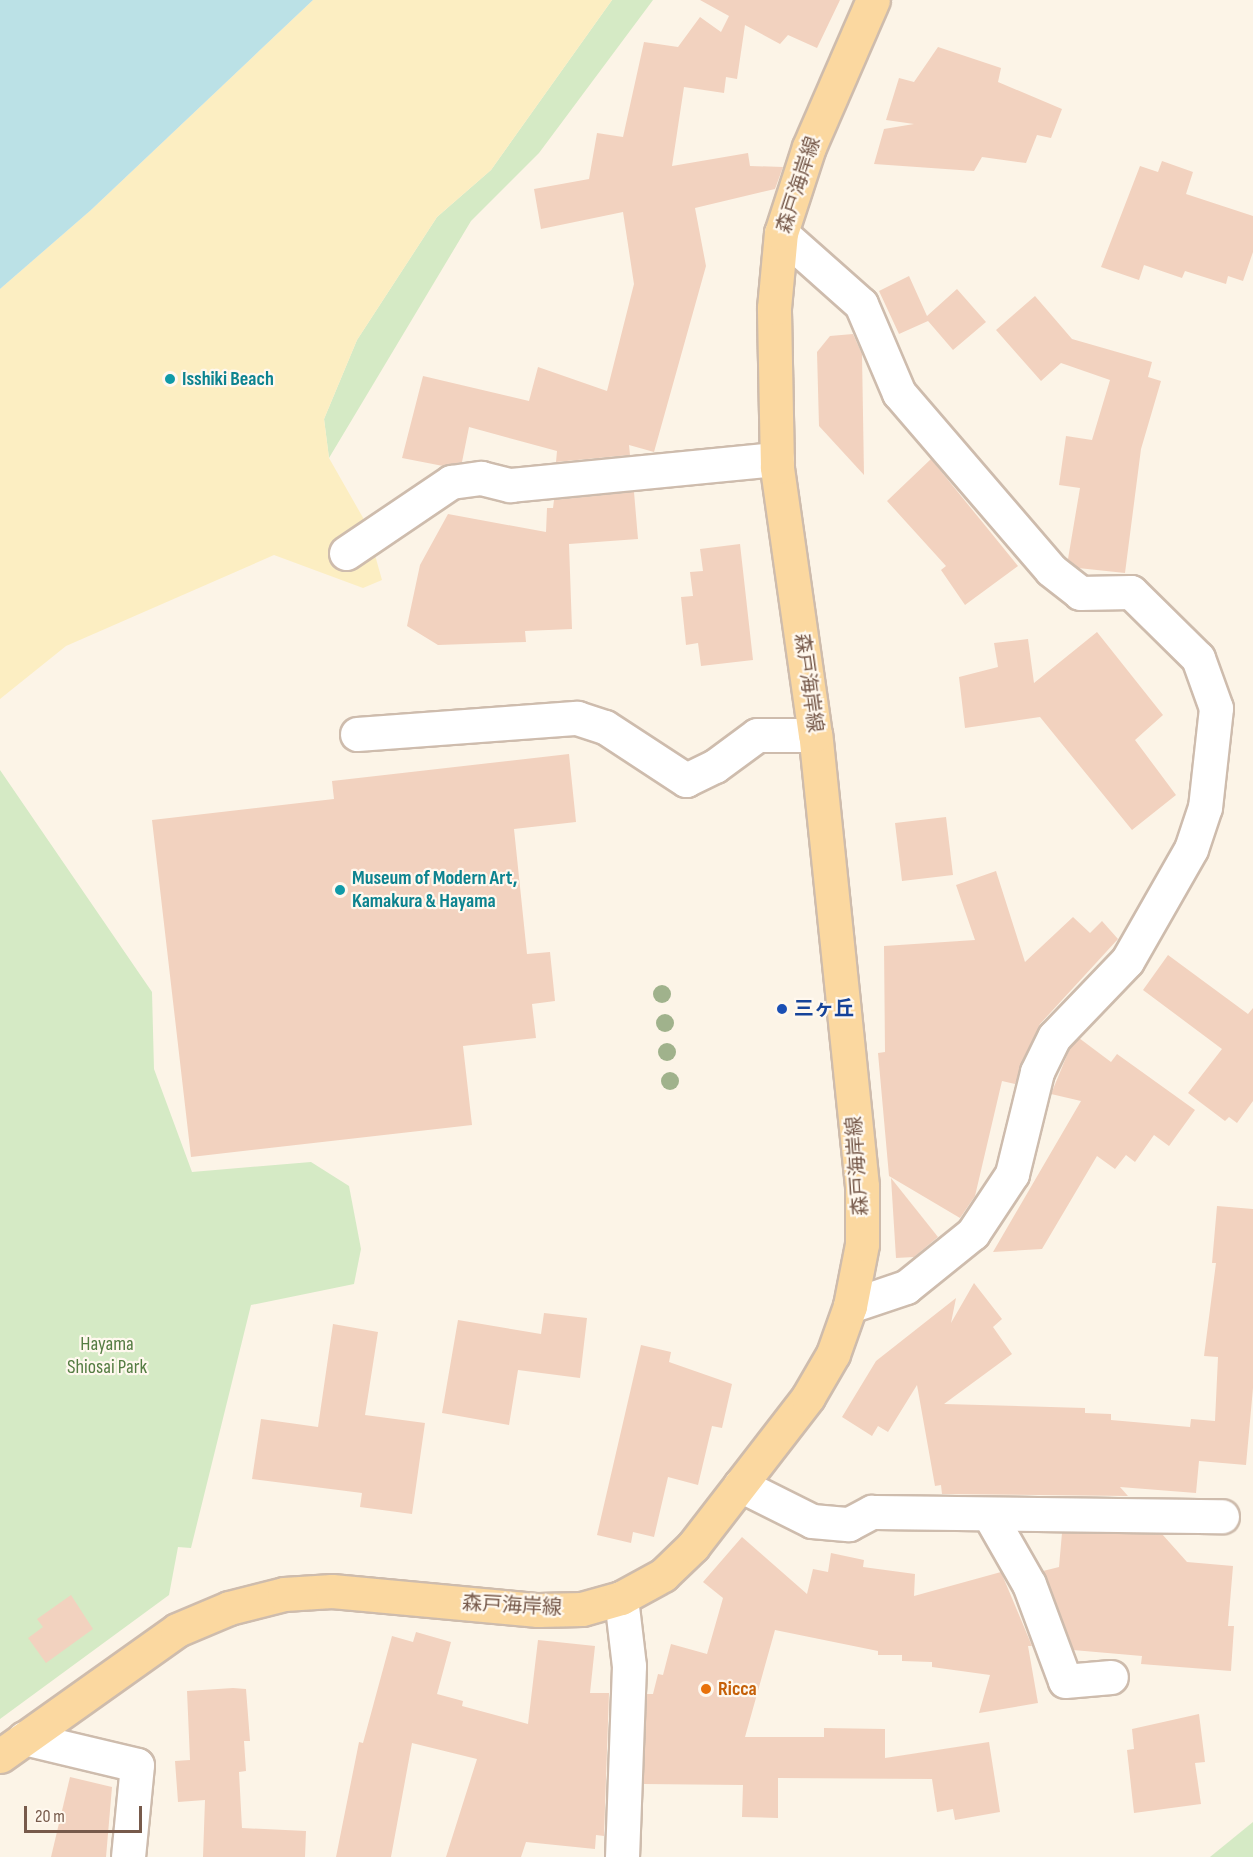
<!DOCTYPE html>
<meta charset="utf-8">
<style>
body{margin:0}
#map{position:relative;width:1253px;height:1857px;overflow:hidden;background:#fcf4e7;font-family:"Sofia Sans Condensed","Noto Sans JP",sans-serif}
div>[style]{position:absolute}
.green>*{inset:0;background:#d5eac5}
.sand>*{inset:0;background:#fceec2}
.water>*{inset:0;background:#bbe1e6}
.building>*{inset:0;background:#f2d2bf}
.roads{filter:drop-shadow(2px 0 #cebcad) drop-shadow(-2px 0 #cebcad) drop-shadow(0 2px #cebcad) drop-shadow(0 -2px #cebcad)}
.minor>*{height:33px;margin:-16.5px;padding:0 16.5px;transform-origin:16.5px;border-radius:16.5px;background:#fff}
.major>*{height:33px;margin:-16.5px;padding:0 16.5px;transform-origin:16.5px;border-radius:16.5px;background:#fbd8a0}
.trees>*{width:18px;height:18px;margin:-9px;border-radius:50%;background:#a0b28c}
.dots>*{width:16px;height:16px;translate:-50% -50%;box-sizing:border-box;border:3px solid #fff8ee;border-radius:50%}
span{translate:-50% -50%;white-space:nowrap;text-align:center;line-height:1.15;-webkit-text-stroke:4.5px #fff8ee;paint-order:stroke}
.street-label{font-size:20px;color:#775a4b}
.culture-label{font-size:20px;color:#0d838f;font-weight:700}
.left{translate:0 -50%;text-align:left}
.transit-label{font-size:20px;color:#164399;font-weight:700}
.park-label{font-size:20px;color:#547c42}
.food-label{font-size:20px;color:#c56008;font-weight:700}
.scale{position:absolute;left:24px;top:1806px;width:118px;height:27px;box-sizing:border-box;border:3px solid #775a4b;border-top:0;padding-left:8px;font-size:18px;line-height:21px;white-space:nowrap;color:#775a4b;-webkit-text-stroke:4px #fff8ee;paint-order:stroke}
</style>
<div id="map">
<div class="green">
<i style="clip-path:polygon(612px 0,653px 0,539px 153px,471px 221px,329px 458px,324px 419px,357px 340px,437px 217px,491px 170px)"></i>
<i style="clip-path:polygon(0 770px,152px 992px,154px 1069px,192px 1172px,311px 1162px,349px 1186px,361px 1249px,354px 1284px,251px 1305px,191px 1548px,178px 1547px,169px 1595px,0 1719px)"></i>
<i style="clip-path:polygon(1253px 1822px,1253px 1857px,1210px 1857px)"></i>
</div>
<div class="sand">
<i style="clip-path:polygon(313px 0,612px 0,491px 170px,437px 217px,357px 340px,324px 419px,329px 458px,366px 523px,382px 580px,363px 588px,274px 555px,66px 646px,0 699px,0 289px,91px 210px)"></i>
</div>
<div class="water">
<i style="clip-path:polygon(0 0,313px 0,91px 210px,0 289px)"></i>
</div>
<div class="building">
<i style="clip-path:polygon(700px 0,840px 0,817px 48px,788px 35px,780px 44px,745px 25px,737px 79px,726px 77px,724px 93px,684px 87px,672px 166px,748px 153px,750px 166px,783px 167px,775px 189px,695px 208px,706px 266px,654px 452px,629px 445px,630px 455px,556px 462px,557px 451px,469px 427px,462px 462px,443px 466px,402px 458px,423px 376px,529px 401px,538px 367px,607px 391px,634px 284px,623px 212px,541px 229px,534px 189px,589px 179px,597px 133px,623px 137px,644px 42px,678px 47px,700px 17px,721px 32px,729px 16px)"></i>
<i style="clip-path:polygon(938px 47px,1001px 68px,998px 82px,1062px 109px,1051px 138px,1037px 135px,1026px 163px,982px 157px,974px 171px,874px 164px,884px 129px,914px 124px,886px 120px,899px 78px,914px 82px)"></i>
<i style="clip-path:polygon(1162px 161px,1193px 172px,1186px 194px,1253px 216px,1253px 252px,1243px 281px,1228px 276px,1226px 284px,1185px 271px,1182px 278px,1144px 265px,1139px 280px,1101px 267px,1140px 166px,1158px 172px)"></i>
<i style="clip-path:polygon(909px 276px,927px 316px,957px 289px,986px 322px,953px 350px,928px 321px,899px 334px,879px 291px)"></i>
<i style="clip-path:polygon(1035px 296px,1072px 339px,1152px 362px,1148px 377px,1161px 381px,1141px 449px,1125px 573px,1078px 568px,1068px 559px,1080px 488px,1059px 485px,1066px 436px,1092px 440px,1110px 380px,1061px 363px,1041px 381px,996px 330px)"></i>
<i style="clip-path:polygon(853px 334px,862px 354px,864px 475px,819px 426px,817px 352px,830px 336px)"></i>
<i style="clip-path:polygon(931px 459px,1018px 566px,965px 605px,941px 570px,946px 566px,887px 501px)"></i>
<i style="clip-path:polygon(634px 492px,638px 539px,569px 544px,572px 629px,525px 631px,526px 642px,438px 645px,407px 626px,420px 565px,448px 514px,546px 532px,547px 508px,553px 508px,554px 500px)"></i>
<i style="clip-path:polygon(740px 544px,753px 660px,701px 666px,698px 643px,686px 645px,681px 597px,693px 596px,690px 572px,703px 571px,700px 549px)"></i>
<i style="clip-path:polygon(1097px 632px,1163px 715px,1135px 740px,1176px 795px,1132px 830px,1040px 717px,965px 728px,959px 677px,998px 667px,994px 643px,1028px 639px,1034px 683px)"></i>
<i style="clip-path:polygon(569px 754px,576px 822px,514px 829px,527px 954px,550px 952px,555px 1001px,532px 1004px,536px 1038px,463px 1046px,472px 1125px,191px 1157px,152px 820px,334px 799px,332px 781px)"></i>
<i style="clip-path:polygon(946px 817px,953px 875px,902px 881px,895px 823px)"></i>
<i style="clip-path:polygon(996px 871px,1025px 962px,1073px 917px,1090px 933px,1102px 921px,1118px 939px,1040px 1024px,1015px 1084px,1002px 1081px,975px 1196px,960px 1218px,889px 1176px,878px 1053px,885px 1052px,884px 946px,975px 940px,956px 885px)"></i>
<i style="clip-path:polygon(1168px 955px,1248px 1014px,1253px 1008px,1253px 1101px,1237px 1123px,1229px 1117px,1225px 1121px,1188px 1093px,1222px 1049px,1143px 990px)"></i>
<i style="clip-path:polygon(1079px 1038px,1111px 1062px,1117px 1054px,1195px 1110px,1169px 1146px,1154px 1135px,1135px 1162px,1126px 1155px,1115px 1169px,1097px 1156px,1042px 1249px,993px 1252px,1081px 1101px,1051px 1094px,1070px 1048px)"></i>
<i style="clip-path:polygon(891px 1178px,938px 1237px,914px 1257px,896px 1258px)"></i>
<i style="clip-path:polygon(1217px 1206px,1253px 1209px,1253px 1388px,1246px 1465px,1199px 1461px,1196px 1493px,1120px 1487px,1128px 1496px,942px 1494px,941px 1485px,935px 1486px,917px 1385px,888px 1432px,878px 1426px,872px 1436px,842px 1417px,876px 1361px,956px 1298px,951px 1323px,974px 1283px,1002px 1319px,993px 1327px,1012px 1354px,944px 1404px,1085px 1408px,1085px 1413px,1111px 1414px,1111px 1420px,1190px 1427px,1191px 1419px,1215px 1421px,1218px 1357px,1204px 1356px,1216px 1263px,1212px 1263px)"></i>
<i style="clip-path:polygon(544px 1313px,587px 1318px,580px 1378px,518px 1370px,509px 1425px,442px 1413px,458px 1320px,541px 1334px)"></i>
<i style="clip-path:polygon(333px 1324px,378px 1332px,365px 1415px,425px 1423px,412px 1514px,360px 1507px,362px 1493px,252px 1479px,261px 1419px,318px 1427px)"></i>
<i style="clip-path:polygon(641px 1345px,671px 1352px,669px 1362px,732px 1384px,722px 1428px,712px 1426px,698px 1485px,668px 1477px,654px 1537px,633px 1532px,631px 1543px,597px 1535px)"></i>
<i style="clip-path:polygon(1062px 1533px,1162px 1534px,1187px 1562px,1233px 1566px,1228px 1626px,1234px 1626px,1231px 1671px,1141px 1664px,1142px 1656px,1073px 1650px,1043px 1571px,1059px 1567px)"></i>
<i style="clip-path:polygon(742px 1537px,807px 1594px,813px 1569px,828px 1572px,831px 1553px,864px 1560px,863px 1567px,915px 1574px,914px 1596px,1001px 1572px,1032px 1646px,1028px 1646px,1038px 1703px,979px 1713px,990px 1675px,932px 1667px,932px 1662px,902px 1661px,902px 1655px,878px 1655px,878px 1651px,775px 1630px,745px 1737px,824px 1737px,824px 1728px,885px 1729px,885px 1758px,989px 1742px,1000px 1812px,955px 1820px,953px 1809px,937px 1812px,932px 1779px,778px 1778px,778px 1818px,742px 1817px,743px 1785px,643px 1784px,647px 1694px,653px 1694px,658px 1674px,663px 1675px,671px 1644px,707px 1654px,723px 1598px,703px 1582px)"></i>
<i style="clip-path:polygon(71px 1595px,93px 1629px,46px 1663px,28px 1638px,43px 1627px,37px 1619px)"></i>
<i style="clip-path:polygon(416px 1632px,451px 1642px,437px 1694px,463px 1701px,462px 1706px,528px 1724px,538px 1640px,595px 1646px,590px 1693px,609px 1693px,604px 1836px,596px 1835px,595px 1849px,526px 1842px,521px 1857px,446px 1857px,477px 1759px,412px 1743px,391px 1857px,336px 1857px,359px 1742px,363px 1743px,392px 1636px,413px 1642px)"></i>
<i style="clip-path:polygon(233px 1688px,246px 1689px,250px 1741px,244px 1741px,246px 1771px,239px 1772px,242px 1828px,306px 1831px,305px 1857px,203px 1857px,205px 1800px,178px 1802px,175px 1761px,190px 1760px,187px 1691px)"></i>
<i style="clip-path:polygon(1199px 1714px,1205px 1762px,1195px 1763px,1201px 1804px,1134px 1813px,1127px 1750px,1134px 1749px,1132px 1729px)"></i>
<i style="clip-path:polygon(70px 1777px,112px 1787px,106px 1857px,51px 1857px)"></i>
</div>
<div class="roads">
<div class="minor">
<i style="left:781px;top:233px;width:107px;rotate:41.6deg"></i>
<i style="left:861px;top:304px;width:97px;rotate:66.9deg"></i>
<i style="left:899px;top:393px;width:233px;rotate:49.3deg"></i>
<i style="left:1051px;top:570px;width:37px;rotate:38deg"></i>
<i style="left:1080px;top:593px;width:51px;rotate:-1.1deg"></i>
<i style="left:1131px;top:592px;width:94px;rotate:44.6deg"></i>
<i style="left:1198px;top:658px;width:53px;rotate:70.2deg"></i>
<i style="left:1216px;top:708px;width:100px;rotate:96.3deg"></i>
<i style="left:1205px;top:807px;width:44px;rotate:108.4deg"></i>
<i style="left:1191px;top:849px;width:129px;rotate:119.7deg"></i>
<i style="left:1127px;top:961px;width:105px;rotate:133.8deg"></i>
<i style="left:1054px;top:1037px;width:39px;rotate:116deg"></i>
<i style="left:1037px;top:1072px;width:105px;rotate:103.8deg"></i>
<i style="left:1012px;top:1174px;width:71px;rotate:123.5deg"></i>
<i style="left:973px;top:1233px;width:86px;rotate:141.1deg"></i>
<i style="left:906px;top:1287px;width:59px;rotate:161.3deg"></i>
<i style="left:346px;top:553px;width:127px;rotate:-34.1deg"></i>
<i style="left:451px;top:482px;width:30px;rotate:-8deg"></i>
<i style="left:481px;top:478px;width:30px;rotate:14deg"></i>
<i style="left:510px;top:485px;width:268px;rotate:-5.6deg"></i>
<i style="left:357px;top:734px;width:221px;rotate:-4.2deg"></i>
<i style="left:577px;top:718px;width:29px;rotate:18deg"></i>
<i style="left:605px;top:727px;width:97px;rotate:33.2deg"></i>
<i style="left:686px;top:780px;width:32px;rotate:-26deg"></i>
<i style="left:715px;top:766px;width:52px;rotate:-36.4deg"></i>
<i style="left:757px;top:735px;width:58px"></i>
<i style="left:740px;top:1485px;width:80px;rotate:26.6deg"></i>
<i style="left:812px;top:1521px;width:37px;rotate:5deg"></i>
<i style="left:849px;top:1524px;width:26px;rotate:-28deg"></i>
<i style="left:872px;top:1512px;width:350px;rotate:0.7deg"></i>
<i style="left:990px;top:1516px;width:78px;rotate:60.2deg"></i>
<i style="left:1029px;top:1584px;width:103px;rotate:69.6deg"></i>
<i style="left:1065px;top:1681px;width:46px;rotate:-5deg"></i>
<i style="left:621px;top:1598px;width:68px;rotate:83.3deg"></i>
<i style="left:629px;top:1666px;width:191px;rotate:92.1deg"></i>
<i style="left:24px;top:1738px;width:116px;rotate:13.4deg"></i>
<i style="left:137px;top:1765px;width:92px;rotate:95.6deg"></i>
</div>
<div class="major">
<i style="left:0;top:1756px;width:217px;rotate:-35.4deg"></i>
<i style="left:177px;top:1630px;width:56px;rotate:-22.9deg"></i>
<i style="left:229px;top:1608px;width:57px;rotate:-14.3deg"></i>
<i style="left:284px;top:1594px;width:48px;rotate:-3.6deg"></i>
<i style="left:332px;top:1591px;width:207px;rotate:5.3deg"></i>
<i style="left:538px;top:1610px;width:44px;rotate:-1.3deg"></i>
<i style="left:582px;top:1609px;width:41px;rotate:-15.8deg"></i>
<i style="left:621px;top:1598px;width:48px;rotate:-28.7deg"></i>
<i style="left:663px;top:1575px;width:42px;rotate:-44deg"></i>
<i style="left:693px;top:1546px;width:188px;rotate:-52.3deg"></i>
<i style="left:808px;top:1397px;width:50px;rotate:-59.8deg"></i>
<i style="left:833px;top:1354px;width:51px;rotate:-70.5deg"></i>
<i style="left:850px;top:1306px;width:63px;rotate:-79deg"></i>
<i style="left:862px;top:1244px;width:58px;rotate:-90deg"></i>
<i style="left:862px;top:1186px;width:453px;rotate:-95.9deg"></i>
<i style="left:815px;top:735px;width:271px;rotate:-98.1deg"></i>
<i style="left:777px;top:467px;width:159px;rotate:-91.1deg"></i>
<i style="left:774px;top:308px;width:75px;rotate:-84.7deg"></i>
<i style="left:781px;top:233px;width:90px;rotate:-72deg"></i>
<i style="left:809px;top:147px;width:160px;rotate:-66.5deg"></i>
</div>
</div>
<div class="trees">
<i style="left:662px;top:994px"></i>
<i style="left:665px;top:1023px"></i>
<i style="left:667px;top:1052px"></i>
<i style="left:670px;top:1081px"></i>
</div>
<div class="dots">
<i style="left:170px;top:379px;background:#0f9aa8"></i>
<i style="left:340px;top:890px;background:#0f9aa8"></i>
<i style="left:782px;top:1009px;background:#1a4fb4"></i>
<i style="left:706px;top:1689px;background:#e8710a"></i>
</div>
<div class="street-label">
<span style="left:799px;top:185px;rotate:-72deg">森戸海岸線</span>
<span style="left:808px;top:683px;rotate:82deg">森戸海岸線</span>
<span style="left:858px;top:1166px;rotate:-94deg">森戸海岸線</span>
<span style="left:512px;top:1606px;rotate:3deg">森戸海岸線</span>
</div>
<div class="culture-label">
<span class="left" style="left:182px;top:379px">Isshiki Beach</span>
<span class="left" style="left:352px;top:890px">Museum of Modern Art,<br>Kamakura &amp; Hayama</span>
</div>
<div class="transit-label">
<span class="left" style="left:794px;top:1009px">三ヶ丘</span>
</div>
<div class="park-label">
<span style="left:107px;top:1356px">Hayama<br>Shiosai Park</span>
</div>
<div class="food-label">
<span class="left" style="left:718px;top:1689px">Ricca</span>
</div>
<div class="scale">20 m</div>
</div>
